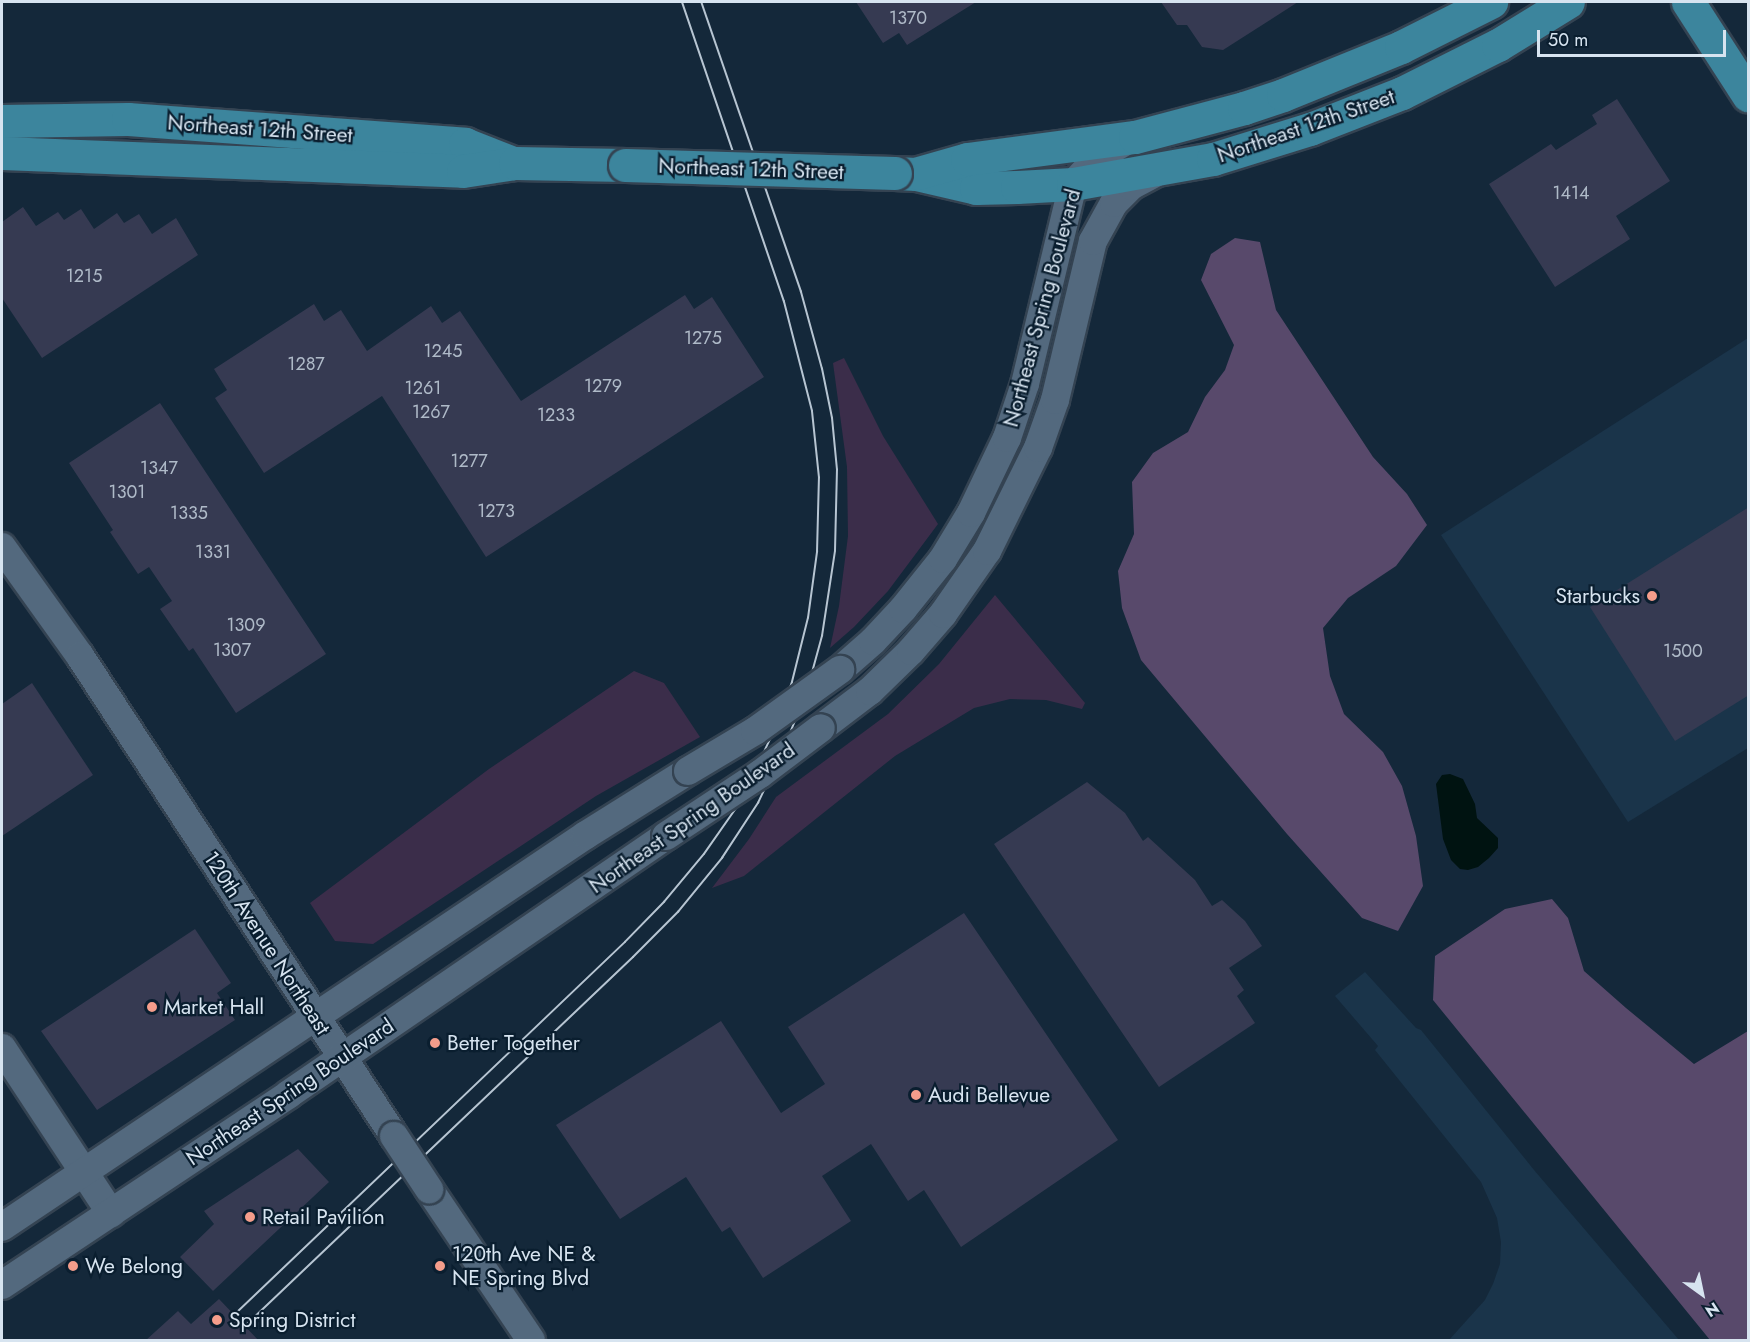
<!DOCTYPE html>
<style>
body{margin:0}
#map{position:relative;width:1750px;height:1342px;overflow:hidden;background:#14283a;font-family:Jost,sans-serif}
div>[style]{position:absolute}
.built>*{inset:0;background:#1a344a}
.green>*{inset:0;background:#3b2d4a}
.forest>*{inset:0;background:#58496b}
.water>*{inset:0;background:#001311}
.building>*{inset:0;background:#363a52}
.roads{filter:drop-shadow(2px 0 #344352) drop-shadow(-2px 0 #344352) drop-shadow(0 2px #344352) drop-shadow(0 -2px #344352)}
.minor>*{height:28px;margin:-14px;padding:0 14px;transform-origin:14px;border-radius:14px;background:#53697e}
.major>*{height:33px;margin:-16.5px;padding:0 16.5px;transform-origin:16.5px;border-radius:16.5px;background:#3c859d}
.tram>*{height:1.5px;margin:-0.75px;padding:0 0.75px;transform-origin:0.75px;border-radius:0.75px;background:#b7c5d2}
.bridges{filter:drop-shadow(2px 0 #344352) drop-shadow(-2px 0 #344352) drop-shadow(0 2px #344352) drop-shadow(0 -2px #344352)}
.minor-bridge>*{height:28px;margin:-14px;padding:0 14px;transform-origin:14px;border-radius:14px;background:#53697e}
.major-bridge>*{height:33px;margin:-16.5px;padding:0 16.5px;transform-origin:16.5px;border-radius:16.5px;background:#3c859d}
.dots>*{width:16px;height:16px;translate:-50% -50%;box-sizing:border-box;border:3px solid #0a1e2f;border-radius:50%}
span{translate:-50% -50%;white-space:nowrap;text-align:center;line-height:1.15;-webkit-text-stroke:4.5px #0a1e2f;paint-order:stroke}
.number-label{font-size:18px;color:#afbac8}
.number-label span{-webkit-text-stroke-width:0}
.street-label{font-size:21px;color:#d7e4f0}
.poi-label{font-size:21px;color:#d7e4f0}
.right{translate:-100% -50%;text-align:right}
.left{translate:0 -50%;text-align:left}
.frame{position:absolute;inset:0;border:3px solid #d7e4f0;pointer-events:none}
.north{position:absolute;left:1672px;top:1264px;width:60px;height:60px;-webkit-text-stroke:4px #0a1e2f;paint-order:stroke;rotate:147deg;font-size:16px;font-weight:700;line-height:24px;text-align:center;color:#d7e4f0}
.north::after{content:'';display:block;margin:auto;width:21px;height:27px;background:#d7e4f0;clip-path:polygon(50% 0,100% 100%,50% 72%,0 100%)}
.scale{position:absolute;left:1537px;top:30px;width:189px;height:27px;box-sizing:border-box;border:3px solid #d7e4f0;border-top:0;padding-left:8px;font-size:18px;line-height:21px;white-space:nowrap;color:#d7e4f0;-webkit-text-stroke:4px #0a1e2f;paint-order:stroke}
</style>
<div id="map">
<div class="built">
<i style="clip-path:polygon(1748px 338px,1748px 748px,1628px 822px,1441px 535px)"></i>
<i style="clip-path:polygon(1365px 972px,1416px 1028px,1421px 1030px,1534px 1170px,1679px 1340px,1449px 1340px,1485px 1300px,1493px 1284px,1500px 1264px,1501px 1242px,1497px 1218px,1481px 1182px,1375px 1050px,1378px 1046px,1335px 996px)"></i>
</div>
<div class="green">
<i style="clip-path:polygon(844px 358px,883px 436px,938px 524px,888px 591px,854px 627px,830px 648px,839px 606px,848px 536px,847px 467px,833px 363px)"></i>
<i style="clip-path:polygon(995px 595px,1085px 703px,1082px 709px,1046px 700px,1010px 699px,974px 708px,895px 756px,744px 876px,712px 888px,749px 839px,776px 797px,888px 714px,939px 664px)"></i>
<i style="clip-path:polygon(634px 671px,664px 683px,700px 737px,596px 796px,373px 944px,335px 941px,310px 903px,489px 769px)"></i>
</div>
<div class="forest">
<i style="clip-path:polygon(1235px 238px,1260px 242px,1276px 310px,1373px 457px,1407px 494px,1427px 525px,1396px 566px,1348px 598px,1323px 628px,1330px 676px,1344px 714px,1383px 752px,1402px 786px,1416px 836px,1423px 886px,1398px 931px,1362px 918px,1287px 834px,1141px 660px,1122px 608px,1118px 571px,1134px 534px,1132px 482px,1153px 453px,1188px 432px,1205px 397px,1225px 370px,1234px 345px,1201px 280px,1211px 254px)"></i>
<i style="clip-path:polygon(1552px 899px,1568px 918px,1584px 971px,1626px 1008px,1694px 1064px,1748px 1031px,1748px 1340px,1710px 1340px,1433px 1000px,1435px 956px,1505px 909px)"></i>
</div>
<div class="water">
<i style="clip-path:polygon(1450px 774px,1463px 779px,1475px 804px,1477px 818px,1498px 838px,1498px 848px,1489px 858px,1478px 867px,1468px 870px,1460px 869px,1451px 860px,1443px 839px,1436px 784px,1442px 775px)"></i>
</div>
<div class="building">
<i style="clip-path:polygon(856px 2px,976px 2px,907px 45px,899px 33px,883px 43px)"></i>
<i style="clip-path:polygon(1161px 2px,1298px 2px,1223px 50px,1202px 47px,1187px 25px,1177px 25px)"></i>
<i style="clip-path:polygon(1617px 99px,1670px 181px,1616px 216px,1630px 239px,1555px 287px,1489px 184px,1551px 144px,1556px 150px,1597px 124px,1592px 115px)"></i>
<i style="clip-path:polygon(23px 207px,36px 226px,58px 212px,64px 220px,81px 209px,94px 229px,117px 213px,124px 223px,139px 214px,152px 234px,176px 218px,198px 255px,42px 358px,2px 298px,2px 222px)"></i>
<i style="clip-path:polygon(685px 295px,694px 309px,712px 297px,764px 377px,486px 557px,382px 396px,264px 473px,215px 398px,227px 390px,214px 369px,314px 304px,324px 321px,341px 310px,367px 351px,431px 306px,442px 323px,460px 311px,521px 401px)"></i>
<i style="clip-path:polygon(160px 403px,326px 654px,236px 713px,193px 648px,189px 651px,160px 609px,172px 601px,149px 567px,138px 574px,110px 532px,113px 530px,69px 463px)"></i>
<i style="clip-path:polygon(1749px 507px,1749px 695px,1675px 741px,1590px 607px)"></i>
<i style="clip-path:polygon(32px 683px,93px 775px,2px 836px,2px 704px)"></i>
<i style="clip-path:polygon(1087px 782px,1125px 813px,1143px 841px,1148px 837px,1195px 880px,1212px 906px,1222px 900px,1245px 921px,1262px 946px,1229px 968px,1244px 990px,1237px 996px,1255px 1023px,1159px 1087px,994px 844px)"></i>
<i style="clip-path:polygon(964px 913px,1118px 1140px,961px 1247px,924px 1190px,908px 1201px,871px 1144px,822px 1176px,851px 1221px,763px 1278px,730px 1227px,722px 1232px,686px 1177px,620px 1219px,556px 1125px,721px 1021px,781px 1113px,825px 1084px,788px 1027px)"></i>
<i style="clip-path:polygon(195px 929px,231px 983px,217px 993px,235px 1020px,97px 1110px,41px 1031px)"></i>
<i style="clip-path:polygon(298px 1149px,329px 1182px,213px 1291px,180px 1257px,214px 1224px,204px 1211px)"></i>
<i style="clip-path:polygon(219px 1299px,259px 1341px,145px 1341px,178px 1311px,191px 1324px)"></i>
</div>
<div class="roads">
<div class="minor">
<i style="left:2px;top:547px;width:134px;rotate:54.4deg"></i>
<i style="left:80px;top:656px;width:574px;rotate:56.81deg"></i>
<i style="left:840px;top:670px;width:44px;rotate:-41.3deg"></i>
<i style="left:873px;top:641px;width:44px;rotate:-46.8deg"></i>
<i style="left:903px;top:609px;width:64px;rotate:-51.3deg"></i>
<i style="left:943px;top:559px;width:54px;rotate:-58.7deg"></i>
<i style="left:971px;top:513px;width:83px;rotate:-64.4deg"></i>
<i style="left:1007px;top:438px;width:57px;rotate:-71.6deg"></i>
<i style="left:1025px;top:384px;width:206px;rotate:-76.5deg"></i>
<i style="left:1073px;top:184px;width:35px;rotate:-47deg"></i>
<i style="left:1097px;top:158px;width:38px;rotate:-30deg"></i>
<i style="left:821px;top:728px;width:61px;rotate:-37.1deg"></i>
<i style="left:870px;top:691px;width:57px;rotate:-44.3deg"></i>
<i style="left:911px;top:651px;width:49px;rotate:-49.1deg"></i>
<i style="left:943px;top:614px;width:77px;rotate:-55.1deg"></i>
<i style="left:987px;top:551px;width:115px;rotate:-63.7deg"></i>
<i style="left:1038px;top:448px;width:51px;rotate:-70.5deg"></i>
<i style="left:1055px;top:400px;width:163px;rotate:-76.6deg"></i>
<i style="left:1093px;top:241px;width:43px;rotate:-61.1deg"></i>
<i style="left:1114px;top:203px;width:24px;rotate:-45deg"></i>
<i style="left:1131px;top:186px;width:32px;rotate:-28deg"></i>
<i style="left:2px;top:1048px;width:198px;rotate:56.6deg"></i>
<i style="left:429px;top:1189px;width:182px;rotate:56deg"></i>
<i style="left:2px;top:1227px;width:703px;rotate:-33.87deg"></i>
<i style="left:586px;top:835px;width:120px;rotate:-32.1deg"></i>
<i style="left:2px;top:1285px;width:345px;rotate:-33.6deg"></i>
<i style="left:289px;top:1094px;width:457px;rotate:-34.4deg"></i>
</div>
<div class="major">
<i style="left:1688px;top:2px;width:111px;rotate:57.2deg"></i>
<i style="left:2px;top:121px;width:126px;rotate:-0.9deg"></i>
<i style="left:128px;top:119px;width:338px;rotate:4.2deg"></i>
<i style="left:465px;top:144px;width:52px;rotate:21.6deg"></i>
<i style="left:2px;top:153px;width:461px;rotate:2.2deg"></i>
<i style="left:463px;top:171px;width:53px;rotate:-8.7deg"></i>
<i style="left:515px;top:163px;width:110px;rotate:1deg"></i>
<i style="left:895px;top:173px;width:21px;rotate:3deg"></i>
<i style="left:916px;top:174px;width:62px;rotate:13.1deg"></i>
<i style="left:976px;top:188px;width:41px;rotate:-1.4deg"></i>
<i style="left:1017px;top:187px;width:56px;rotate:-3.1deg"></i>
<i style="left:1073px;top:184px;width:142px;rotate:-10.1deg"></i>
<i style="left:1213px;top:159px;width:102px;rotate:-17.2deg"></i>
<i style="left:1310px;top:129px;width:99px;rotate:-21.4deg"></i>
<i style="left:1402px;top:93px;width:107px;rotate:-26.6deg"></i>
<i style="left:1498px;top:45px;width:82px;rotate:-31.6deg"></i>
<i style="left:918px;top:173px;width:51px;rotate:-15.9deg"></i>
<i style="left:967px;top:159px;width:169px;rotate:-7.5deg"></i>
<i style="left:1135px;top:137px;width:113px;rotate:-14.9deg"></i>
<i style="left:1244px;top:108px;width:41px;rotate:-18.4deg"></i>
<i style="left:1283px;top:95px;width:127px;rotate:-22.1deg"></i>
<i style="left:1401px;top:47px;width:101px;rotate:-26.6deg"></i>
</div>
</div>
<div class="tram">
<i style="left:234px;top:1315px;width:540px;rotate:-43.65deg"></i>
<i style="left:625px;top:942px;width:56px;rotate:-45.7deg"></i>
<i style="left:664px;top:902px;width:62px;rotate:-50.2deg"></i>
<i style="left:704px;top:854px;width:61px;rotate:-55deg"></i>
<i style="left:739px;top:804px;width:81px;rotate:-64.4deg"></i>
<i style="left:774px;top:731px;width:52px;rotate:-69.8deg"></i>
<i style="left:792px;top:682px;width:66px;rotate:-76deg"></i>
<i style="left:808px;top:618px;width:67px;rotate:-82.2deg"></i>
<i style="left:817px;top:552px;width:74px;rotate:-88.5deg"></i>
<i style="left:819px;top:478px;width:67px;rotate:-96deg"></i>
<i style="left:812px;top:411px;width:113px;rotate:-104.4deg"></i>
<i style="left:784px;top:302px;width:317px;rotate:-108.8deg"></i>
<i style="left:245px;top:1326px;width:535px;rotate:-43.56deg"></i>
<i style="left:633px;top:957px;width:64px;rotate:-45deg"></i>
<i style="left:678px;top:912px;width:70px;rotate:-50.8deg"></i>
<i style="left:722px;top:858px;width:66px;rotate:-56.8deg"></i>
<i style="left:758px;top:803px;width:61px;rotate:-64.7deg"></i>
<i style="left:784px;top:748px;width:61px;rotate:-68deg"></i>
<i style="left:807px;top:691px;width:57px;rotate:-74.7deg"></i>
<i style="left:822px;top:636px;width:86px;rotate:-81.3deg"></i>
<i style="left:835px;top:551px;width:81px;rotate:-88.6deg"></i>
<i style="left:837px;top:470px;width:52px;rotate:-95.5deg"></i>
<i style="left:832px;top:418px;width:50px;rotate:-101.5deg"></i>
<i style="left:822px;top:369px;width:80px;rotate:-105.3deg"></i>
<i style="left:801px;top:292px;width:307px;rotate:-109deg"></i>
</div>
<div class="bridges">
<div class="minor-bridge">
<i style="left:688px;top:771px;width:78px;rotate:-30.8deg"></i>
<i style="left:755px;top:731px;width:105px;rotate:-35.7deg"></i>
<i style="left:666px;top:836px;width:113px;rotate:-33.4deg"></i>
<i style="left:760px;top:774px;width:76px;rotate:-37deg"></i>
<i style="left:394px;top:1136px;width:64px;rotate:56.6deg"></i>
</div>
<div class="major-bridge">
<i style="left:625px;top:165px;width:270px;rotate:1.7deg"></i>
</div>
</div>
<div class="dots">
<i style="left:1652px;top:596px;background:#f49d8b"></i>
<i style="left:152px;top:1007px;background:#f49d8b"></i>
<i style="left:435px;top:1043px;background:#f49d8b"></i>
<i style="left:916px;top:1095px;background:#f49d8b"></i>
<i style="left:250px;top:1217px;background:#f49d8b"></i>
<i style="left:73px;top:1266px;background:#f49d8b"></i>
<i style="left:440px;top:1266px;background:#f49d8b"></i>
<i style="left:217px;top:1320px;background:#f49d8b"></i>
</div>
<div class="number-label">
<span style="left:908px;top:18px">1370</span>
<span style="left:1571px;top:193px">1414</span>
<span style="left:84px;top:276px">1215</span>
<span style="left:703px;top:338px">1275</span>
<span style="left:443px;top:351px">1245</span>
<span style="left:306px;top:364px">1287</span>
<span style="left:603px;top:386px">1279</span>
<span style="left:423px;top:388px">1261</span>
<span style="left:431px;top:412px">1267</span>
<span style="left:556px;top:415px">1233</span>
<span style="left:469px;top:461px">1277</span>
<span style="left:159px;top:468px">1347</span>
<span style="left:127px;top:492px">1301</span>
<span style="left:496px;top:511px">1273</span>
<span style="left:189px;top:513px">1335</span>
<span style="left:213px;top:552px">1331</span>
<span style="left:246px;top:625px">1309</span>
<span style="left:232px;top:650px">1307</span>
<span style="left:1683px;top:651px">1500</span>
</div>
<div class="street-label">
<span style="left:1306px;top:126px;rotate:-19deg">Northeast 12th Street</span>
<span style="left:260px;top:129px;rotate:4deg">Northeast 12th Street</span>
<span style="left:751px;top:169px;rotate:2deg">Northeast 12th Street</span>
<span style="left:1042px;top:308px;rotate:-75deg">Northeast Spring Boulevard</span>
<span style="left:692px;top:818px;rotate:-35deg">Northeast Spring Boulevard</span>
<span style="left:267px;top:943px;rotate:57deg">120th Avenue Northeast</span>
<span style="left:290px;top:1092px;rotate:-34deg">Northeast Spring Boulevard</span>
</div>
<div class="poi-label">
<span class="right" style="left:1640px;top:596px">Starbucks</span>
<span class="left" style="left:164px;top:1007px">Market Hall</span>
<span class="left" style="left:447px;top:1043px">Better Together</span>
<span class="left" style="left:928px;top:1095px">Audi Bellevue</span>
<span class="left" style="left:262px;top:1217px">Retail Pavilion</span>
<span class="left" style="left:452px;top:1266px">120th Ave NE &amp;<br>NE Spring Blvd</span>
<span class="left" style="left:85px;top:1266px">We Belong</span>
<span class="left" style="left:229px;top:1320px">Spring District</span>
</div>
<div class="frame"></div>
<div class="north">N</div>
<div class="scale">50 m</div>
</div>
